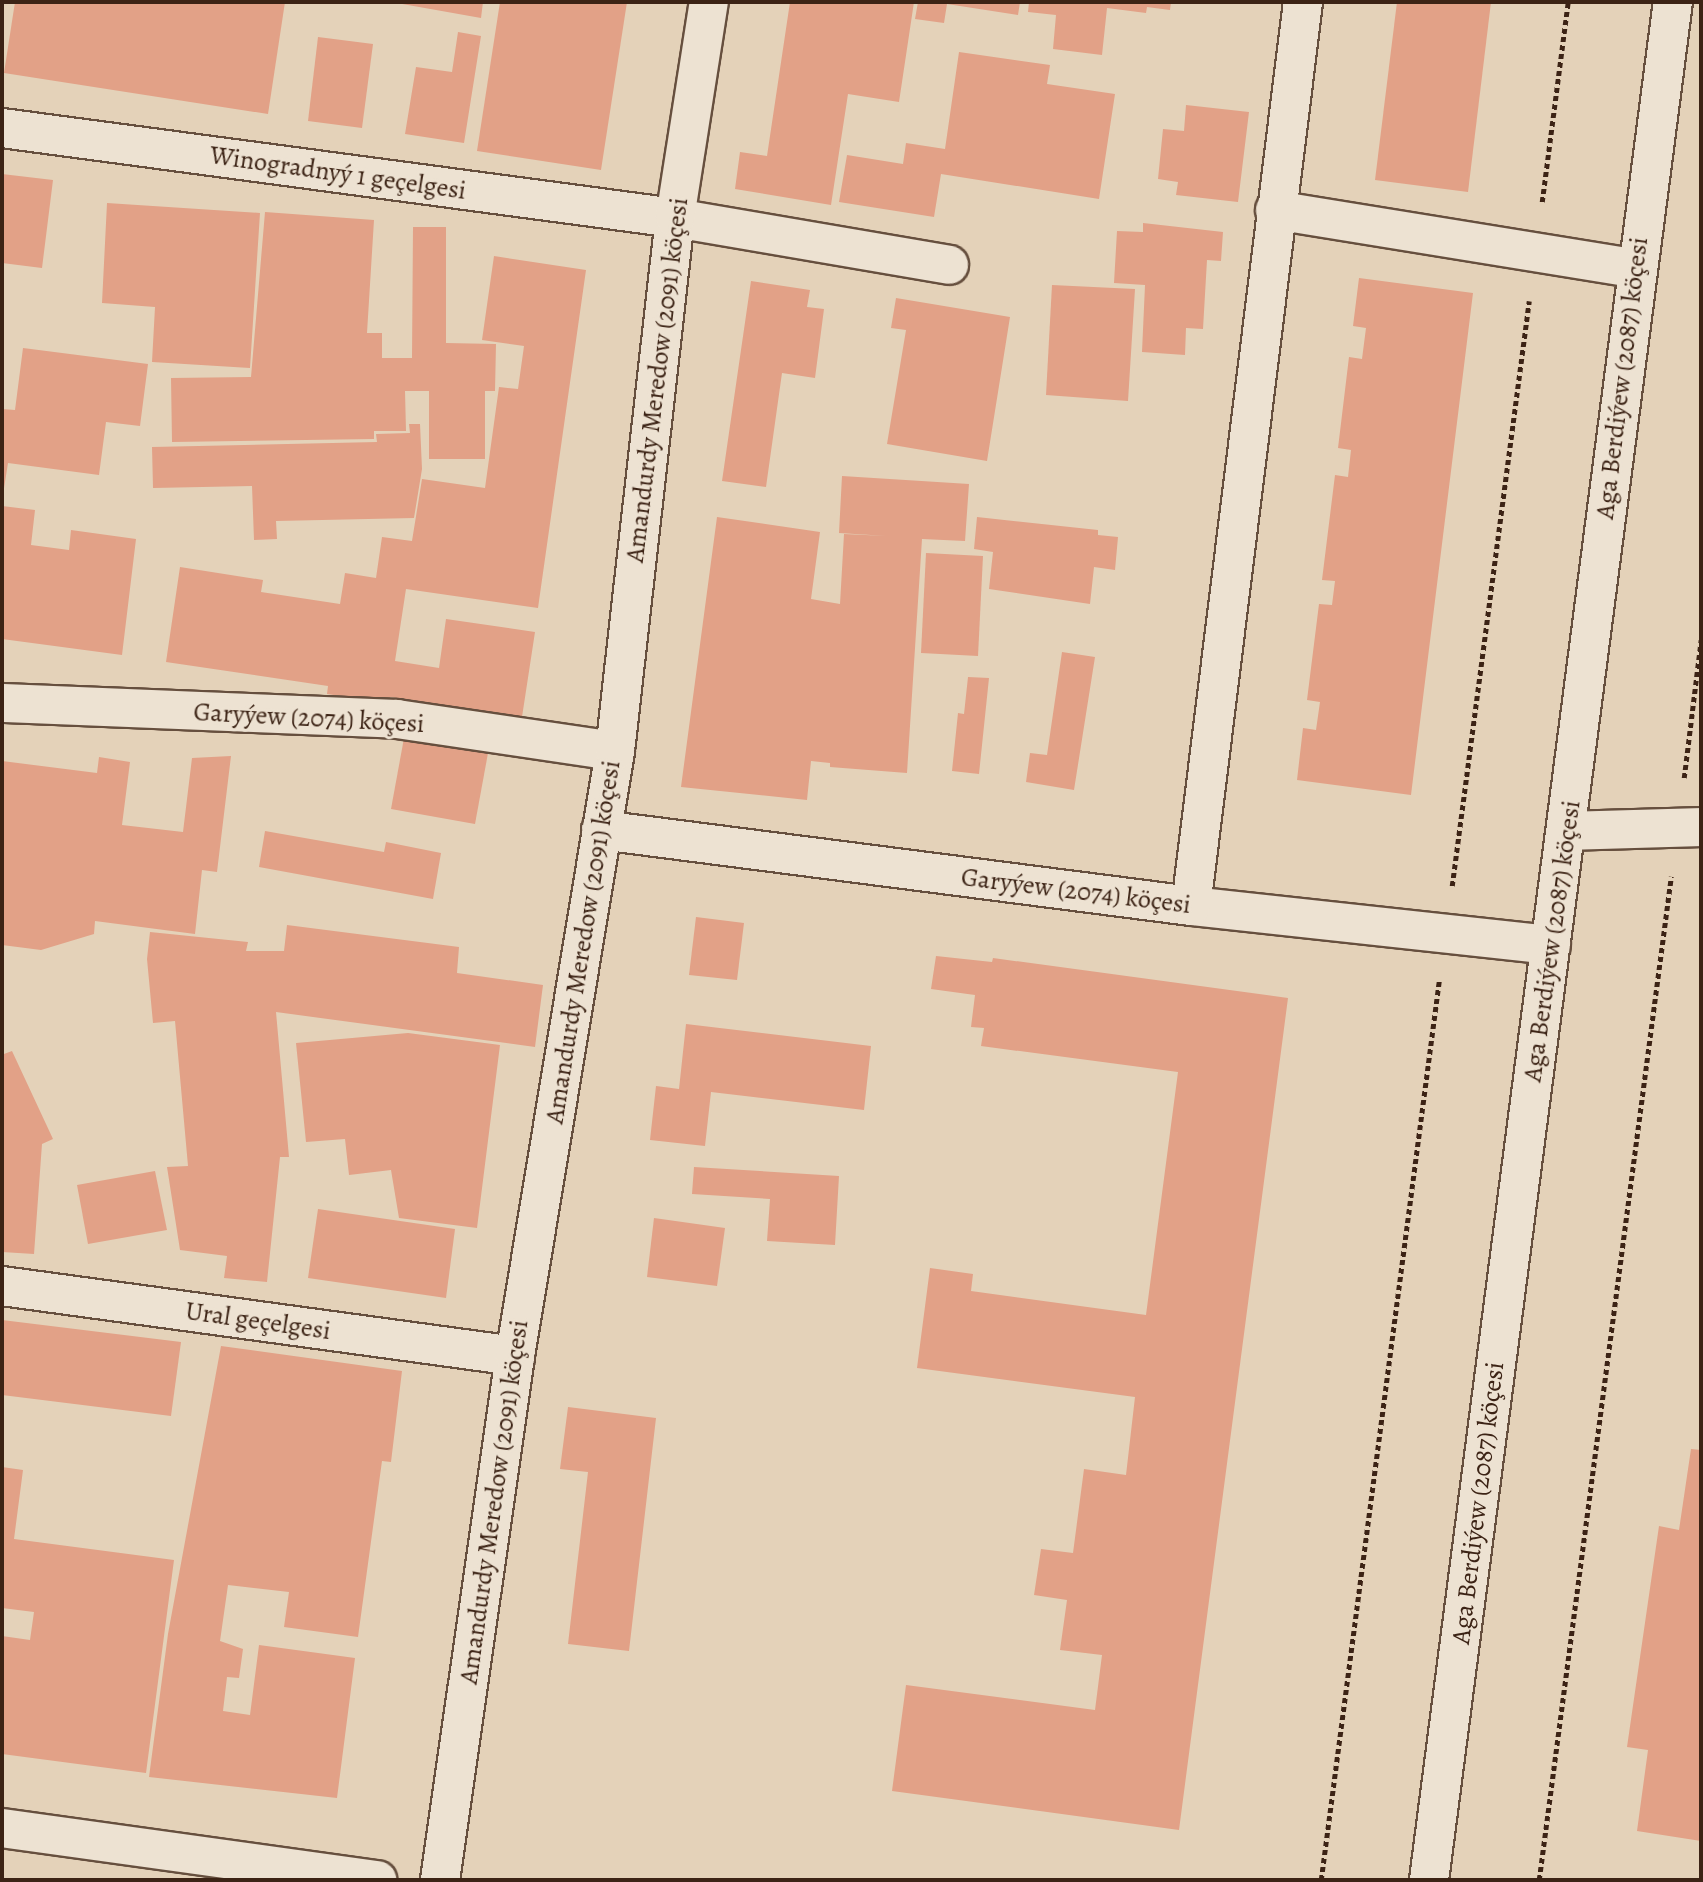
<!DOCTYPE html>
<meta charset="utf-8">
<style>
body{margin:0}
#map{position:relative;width:1703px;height:1882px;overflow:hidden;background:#e4d2b9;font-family:Alegreya,serif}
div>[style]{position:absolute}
.building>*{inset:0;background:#e2a187}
.path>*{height:4.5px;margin-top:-2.25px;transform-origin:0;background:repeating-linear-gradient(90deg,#3c2315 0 5px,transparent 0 8.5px)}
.roads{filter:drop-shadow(2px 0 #664f3e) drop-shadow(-2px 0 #664f3e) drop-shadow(0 2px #664f3e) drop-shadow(0 -2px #664f3e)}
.street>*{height:38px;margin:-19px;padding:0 19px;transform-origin:19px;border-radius:19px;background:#ede2d2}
.secondary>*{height:38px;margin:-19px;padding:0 19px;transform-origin:19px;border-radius:19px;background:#ede2d2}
span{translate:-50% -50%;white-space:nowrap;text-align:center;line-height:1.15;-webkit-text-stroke:6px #ede2d2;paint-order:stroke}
.street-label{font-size:26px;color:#3c2315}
.frame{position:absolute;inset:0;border:4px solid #3c2315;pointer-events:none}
</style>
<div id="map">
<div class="building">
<i style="clip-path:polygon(15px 2px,285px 2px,268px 114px,4px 73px)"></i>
<i style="clip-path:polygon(391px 2px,483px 2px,481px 18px)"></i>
<i style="clip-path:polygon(500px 2px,627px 2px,601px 170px,477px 151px)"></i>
<i style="clip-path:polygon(790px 2px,914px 2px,899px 102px,848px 94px,831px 205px,735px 189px,740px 152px,767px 156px)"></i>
<i style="clip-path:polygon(918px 2px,1020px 2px,1018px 15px,947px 4px,944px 23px,915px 19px)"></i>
<i style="clip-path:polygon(1029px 2px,1171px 2px,1170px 10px,1147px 7px,1146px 13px,1107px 8px,1102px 55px,1053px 49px,1056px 15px,1028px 12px)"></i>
<i style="clip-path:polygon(1397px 2px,1491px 2px,1468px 192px,1375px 180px)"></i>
<i style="clip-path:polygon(458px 32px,481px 36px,464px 143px,405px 134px,416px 67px,452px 72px)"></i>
<i style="clip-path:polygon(318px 37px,373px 44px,362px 128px,308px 121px)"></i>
<i style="clip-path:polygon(959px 52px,1050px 65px,1047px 84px,1115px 94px,1099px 199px,941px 174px,934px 217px,839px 202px,847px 155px,903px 164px,906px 143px,945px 149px)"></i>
<i style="clip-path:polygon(1186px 105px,1249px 112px,1238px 202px,1176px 195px,1178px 182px,1158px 179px,1163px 129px,1184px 131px)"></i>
<i style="clip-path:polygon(2px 174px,53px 180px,42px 268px,2px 263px)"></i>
<i style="clip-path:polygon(107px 203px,260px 213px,250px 368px,152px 362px,155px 307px,102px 303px)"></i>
<i style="clip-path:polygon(265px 212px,374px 220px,367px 333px,382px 333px,382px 358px,412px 358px,413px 227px,446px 227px,446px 343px,496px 344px,495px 391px,485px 391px,485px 459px,429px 459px,429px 391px,405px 391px,406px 431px,374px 431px,374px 439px,172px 442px,171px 378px,251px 377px)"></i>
<i style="clip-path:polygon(1143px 223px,1223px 232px,1221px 261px,1207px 260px,1203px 329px,1186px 328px,1185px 355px,1142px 352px,1145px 285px,1114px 283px,1117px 231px,1143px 232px)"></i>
<i style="clip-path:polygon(494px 256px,586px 270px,538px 608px,406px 589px,395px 661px,439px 668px,446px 619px,535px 632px,522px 717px,390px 697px,389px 703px,327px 694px,328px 686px,166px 662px,180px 567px,263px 580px,261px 592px,340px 604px,345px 573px,376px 578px,382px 537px,412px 541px,422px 479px,485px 488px,499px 387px,518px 389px,524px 346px,482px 340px)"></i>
<i style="clip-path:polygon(1359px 278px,1473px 293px,1411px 795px,1297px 780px,1303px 728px,1316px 730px,1320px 702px,1307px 700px,1319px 604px,1332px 605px,1335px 581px,1322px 580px,1335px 475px,1348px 477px,1351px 450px,1338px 448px,1349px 357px,1362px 359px,1366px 328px,1353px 326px)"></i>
<i style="clip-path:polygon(751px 281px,810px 290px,807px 307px,824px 309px,815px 378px,782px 373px,766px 487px,722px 481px)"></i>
<i style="clip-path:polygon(1052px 285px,1135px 289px,1128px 401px,1046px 395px)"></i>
<i style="clip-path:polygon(896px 298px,1010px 317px,987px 461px,887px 444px,906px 330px,891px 328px)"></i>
<i style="clip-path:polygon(23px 348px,148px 364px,140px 426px,106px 422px,99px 475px,8px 463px,2px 501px,2px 409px,15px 410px)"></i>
<i style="clip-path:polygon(409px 424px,420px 424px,422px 469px,414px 518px,276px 521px,277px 539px,254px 540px,252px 486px,153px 488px,152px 447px,377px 442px,376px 434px,410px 433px)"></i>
<i style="clip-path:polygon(842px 476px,969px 484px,965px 541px,922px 539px,907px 773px,830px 767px,830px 763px,811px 761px,807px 800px,681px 787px,717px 517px,820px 532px,811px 599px,840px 604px,844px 534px,887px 536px,839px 533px)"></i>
<i style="clip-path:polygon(2px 506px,35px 510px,31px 545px,69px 550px,71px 530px,136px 539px,122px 655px,2px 639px)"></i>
<i style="clip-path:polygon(977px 517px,1098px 530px,1098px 535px,1118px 537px,1115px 570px,1094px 567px,1090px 604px,989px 589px,993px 552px,974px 549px)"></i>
<i style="clip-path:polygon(926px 553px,983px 556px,978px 656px,921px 653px)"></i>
<i style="clip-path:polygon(1062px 652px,1095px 657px,1074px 790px,1026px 782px,1030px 753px,1047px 755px)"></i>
<i style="clip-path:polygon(968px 677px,989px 678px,979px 774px,952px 771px,958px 713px,964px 714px)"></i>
<i style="clip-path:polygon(404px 738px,488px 753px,475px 824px,391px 809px)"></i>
<i style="clip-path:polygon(231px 756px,217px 872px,202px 870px,195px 934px,95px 921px,94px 934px,41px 950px,2px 945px,2px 761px,97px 773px,99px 757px,130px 762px,122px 825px,183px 832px,192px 758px)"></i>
<i style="clip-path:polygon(265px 831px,384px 852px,386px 842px,441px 853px,433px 899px,259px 867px)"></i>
<i style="clip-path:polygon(696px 917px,744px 923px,737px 980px,689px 975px)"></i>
<i style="clip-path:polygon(287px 925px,459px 947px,457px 973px,543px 985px,535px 1047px,276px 1012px,289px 1157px,280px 1157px,267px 1282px,224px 1278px,227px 1256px,180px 1250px,167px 1167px,188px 1166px,175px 1021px,153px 1023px,147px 959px,150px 932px,248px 942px,246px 951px,284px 951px)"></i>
<i style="clip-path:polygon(936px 956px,992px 962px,993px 958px,1288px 998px,1179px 1830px,892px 1791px,906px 1685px,1095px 1710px,1102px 1655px,1060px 1650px,1067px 1600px,1034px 1595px,1041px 1549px,1073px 1553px,1084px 1469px,1126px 1475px,1135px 1397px,917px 1368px,930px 1268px,973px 1274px,971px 1291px,1146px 1315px,1178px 1072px,981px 1046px,984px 1028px,971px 1027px,975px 995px,931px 989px)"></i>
<i style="clip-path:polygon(686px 1024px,871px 1046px,864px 1110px,711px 1092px,705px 1146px,650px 1140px,656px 1086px,679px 1089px)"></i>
<i style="clip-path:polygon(408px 1033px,500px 1045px,477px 1228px,399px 1218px,391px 1170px,349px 1175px,345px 1139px,306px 1142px,296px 1043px)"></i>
<i style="clip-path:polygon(2px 1049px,4px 1054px,12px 1051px,53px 1139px,42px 1144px,34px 1254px,2px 1252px)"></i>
<i style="clip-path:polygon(694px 1167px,839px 1176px,835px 1245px,767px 1241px,770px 1199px,692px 1194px)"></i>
<i style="clip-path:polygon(155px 1171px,167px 1230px,88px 1244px,77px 1185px)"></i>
<i style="clip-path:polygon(318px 1209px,455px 1229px,446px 1298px,308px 1278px)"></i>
<i style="clip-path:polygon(654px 1218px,725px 1228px,717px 1286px,647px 1277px)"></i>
<i style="clip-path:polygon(2px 1320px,181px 1342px,171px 1416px,2px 1395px)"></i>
<i style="clip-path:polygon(221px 1346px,402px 1371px,391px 1462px,382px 1461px,358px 1637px,284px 1627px,289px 1592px,228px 1585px,220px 1641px,243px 1649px,239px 1678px,227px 1677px,223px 1711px,250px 1715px,259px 1645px,355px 1658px,337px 1798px,149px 1777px,168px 1634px)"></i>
<i style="clip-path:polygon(568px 1407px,656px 1418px,629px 1651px,568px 1644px,588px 1472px,560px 1469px)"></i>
<i style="clip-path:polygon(1691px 1449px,1701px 1450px,1701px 1841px,1637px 1831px,1648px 1750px,1627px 1747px,1659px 1526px,1679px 1530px)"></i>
<i style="clip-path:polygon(2px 1467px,23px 1470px,14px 1539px,174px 1560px,146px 1773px,2px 1754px,2px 1636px,30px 1640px,34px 1612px,2px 1608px)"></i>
</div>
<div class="path">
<i style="left:1542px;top:202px;width:202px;rotate:-82.6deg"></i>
<i style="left:1684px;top:778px;width:139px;rotate:-83deg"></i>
<i style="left:1452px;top:886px;width:590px;rotate:-82.5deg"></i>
<i style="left:1321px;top:1880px;width:907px;rotate:-82.52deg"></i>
<i style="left:1539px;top:1880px;width:1012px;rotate:-82.5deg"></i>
</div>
<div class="roads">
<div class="street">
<i style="left:2px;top:128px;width:679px;rotate:7.62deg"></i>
<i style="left:675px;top:218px;width:278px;rotate:9.7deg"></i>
<i style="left:1275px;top:210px;width:365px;rotate:9.2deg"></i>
<i style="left:2px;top:703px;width:395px;rotate:2.3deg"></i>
<i style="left:397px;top:719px;width:220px;rotate:8.4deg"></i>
<i style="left:601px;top:830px;width:595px;rotate:7.34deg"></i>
<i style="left:1191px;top:906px;width:362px;rotate:6.2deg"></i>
<i style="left:1567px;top:831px;width:134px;rotate:-1.7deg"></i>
<i style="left:1191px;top:906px;width:911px;rotate:-82.94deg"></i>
<i style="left:2px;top:1286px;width:518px;rotate:7.77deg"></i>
<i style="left:2px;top:1828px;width:379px;rotate:7.9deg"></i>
<i style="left:440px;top:1880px;width:529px;rotate:-81.85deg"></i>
<i style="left:515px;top:1356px;width:613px;rotate:-80.61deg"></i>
<i style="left:615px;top:751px;width:536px;rotate:-83.58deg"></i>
<i style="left:675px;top:218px;width:219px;rotate:-81.1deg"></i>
</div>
<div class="secondary">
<i style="left:1429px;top:1880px;width:1894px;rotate:-82.6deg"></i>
</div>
</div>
<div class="street-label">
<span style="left:338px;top:173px;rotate:8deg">Winogradnyý 1 geçelgesi</span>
<span style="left:1622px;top:378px;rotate:-83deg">Aga Berdiýew (2087) köçesi</span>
<span style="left:657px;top:380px;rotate:-83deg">Amandurdy Meredow (2091) köçesi</span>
<span style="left:309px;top:718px;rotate:3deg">Garyýew (2074) köçesi</span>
<span style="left:1076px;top:891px;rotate:7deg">Garyýew (2074) köçesi</span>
<span style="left:1552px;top:941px;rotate:-82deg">Aga Berdiýew (2087) köçesi</span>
<span style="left:583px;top:942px;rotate:-81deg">Amandurdy Meredow (2091) köçesi</span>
<span style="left:258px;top:1321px;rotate:8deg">Ural geçelgesi</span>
<span style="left:494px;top:1502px;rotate:-82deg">Amandurdy Meredow (2091) köçesi</span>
<span style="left:1478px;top:1503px;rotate:-83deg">Aga Berdiýew (2087) köçesi</span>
</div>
<div class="frame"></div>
</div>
